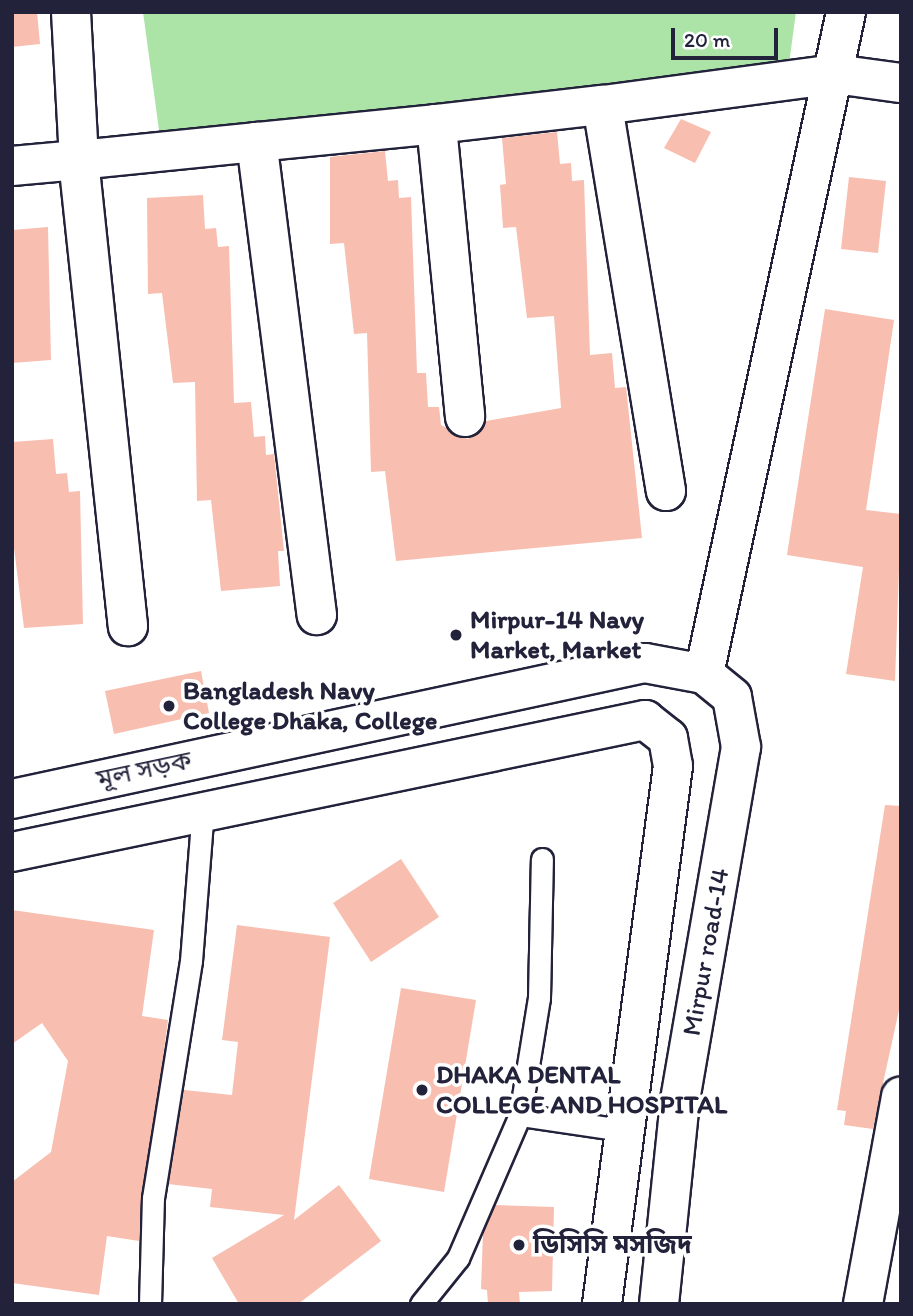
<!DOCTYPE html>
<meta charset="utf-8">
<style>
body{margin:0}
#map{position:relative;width:913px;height:1316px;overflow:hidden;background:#fff;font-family:Itim,"Noto Sans Bengali",sans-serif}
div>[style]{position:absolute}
.green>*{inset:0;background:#ace4a7}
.building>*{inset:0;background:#f8beb0}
.roads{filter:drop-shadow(2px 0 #22223b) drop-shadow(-2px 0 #22223b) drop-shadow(0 2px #22223b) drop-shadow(0 -2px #22223b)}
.service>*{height:21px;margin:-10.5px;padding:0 10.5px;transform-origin:10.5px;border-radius:10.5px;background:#fff}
.minor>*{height:38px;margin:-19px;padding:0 19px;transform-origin:19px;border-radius:19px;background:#fff}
.tertiary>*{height:38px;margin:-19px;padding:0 19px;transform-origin:19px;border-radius:19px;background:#fff}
.dots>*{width:19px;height:19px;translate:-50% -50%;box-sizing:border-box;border:4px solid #fff;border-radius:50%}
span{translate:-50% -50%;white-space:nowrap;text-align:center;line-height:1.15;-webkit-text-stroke:7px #fff;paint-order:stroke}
.poi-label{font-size:26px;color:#22223b;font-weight:700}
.left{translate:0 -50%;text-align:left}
.street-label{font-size:26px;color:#22223b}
.frame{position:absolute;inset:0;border:14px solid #22223b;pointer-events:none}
.scale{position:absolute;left:671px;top:28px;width:107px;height:32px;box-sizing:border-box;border:4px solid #22223b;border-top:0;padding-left:9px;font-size:21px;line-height:24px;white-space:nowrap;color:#22223b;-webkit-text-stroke:5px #fff;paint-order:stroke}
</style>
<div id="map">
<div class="green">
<i style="clip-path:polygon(143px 12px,796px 12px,789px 64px,161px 145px)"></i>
</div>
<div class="building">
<i style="clip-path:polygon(12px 12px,37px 12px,40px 44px,12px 47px)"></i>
<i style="clip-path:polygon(681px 119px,711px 132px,695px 163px,664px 148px)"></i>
<i style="clip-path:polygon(557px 132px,560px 164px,571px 163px,572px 181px,584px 180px,590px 355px,612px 353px,615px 388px,626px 387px,642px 538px,396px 561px,385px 471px,371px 472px,367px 333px,354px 334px,344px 243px,330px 244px,330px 157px,385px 151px,388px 181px,398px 180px,399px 198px,411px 197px,417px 373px,426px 373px,428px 407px,439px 407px,441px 425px,468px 439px,486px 421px,561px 408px,554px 316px,527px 318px,516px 227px,503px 228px,500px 185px,506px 184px,502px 138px)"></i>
<i style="clip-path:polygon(849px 177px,886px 181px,878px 253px,841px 249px)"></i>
<i style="clip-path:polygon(203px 195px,205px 229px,216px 228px,218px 247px,229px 246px,234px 403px,251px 402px,254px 437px,265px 436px,266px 455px,274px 454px,284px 551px,278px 551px,280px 586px,221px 591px,211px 500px,197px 501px,195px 382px,173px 383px,162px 293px,148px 294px,147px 198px)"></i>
<i style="clip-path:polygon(48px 227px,51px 360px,12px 363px,12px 230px)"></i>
<i style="clip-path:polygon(825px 309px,894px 320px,866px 510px,901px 514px,895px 681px,846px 674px,863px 567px,787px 555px)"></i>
<i style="clip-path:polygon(53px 439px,56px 474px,67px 473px,69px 492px,80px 491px,83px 624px,24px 628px,12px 532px,12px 442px)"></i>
<i style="clip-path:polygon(201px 671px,209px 713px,114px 734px,105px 691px)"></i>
<i style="clip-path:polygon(885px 805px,901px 806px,901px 1001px,873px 1129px,844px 1125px,846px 1111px,837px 1110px)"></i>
<i style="clip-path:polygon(401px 859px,439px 917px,371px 962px,333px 903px)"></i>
<i style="clip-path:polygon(12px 910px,154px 930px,142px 1016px,168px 1020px,139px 1241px,107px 1236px,99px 1295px,12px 1283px,12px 1182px,51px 1152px,68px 1061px,42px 1023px,12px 1044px)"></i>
<i style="clip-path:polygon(237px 925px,330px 937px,294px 1220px,339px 1185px,381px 1241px,298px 1304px,239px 1304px,212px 1258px,284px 1215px,210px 1207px,212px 1189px,168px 1184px,184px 1090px,232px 1095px,238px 1042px,222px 1040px)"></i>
<i style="clip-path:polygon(401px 988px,476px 1000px,444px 1192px,369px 1179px)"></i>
<i style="clip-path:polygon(495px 1205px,554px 1207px,552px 1291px,519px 1292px,520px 1304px,488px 1304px,487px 1290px,481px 1289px,483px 1233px)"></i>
</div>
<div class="roads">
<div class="service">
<i style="left:520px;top:1115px;width:119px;rotate:-80.8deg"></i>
<i style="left:539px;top:998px;width:139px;rotate:-88.8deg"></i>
<i style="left:150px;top:1304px;width:106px;rotate:-88.4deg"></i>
<i style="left:153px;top:1198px;width:240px;rotate:-80.9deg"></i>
<i style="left:191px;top:961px;width:151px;rotate:-85.5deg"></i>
<i style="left:421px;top:1304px;width:59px;rotate:-51.2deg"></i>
<i style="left:458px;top:1258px;width:156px;rotate:-66.6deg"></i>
<i style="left:520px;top:1115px;width:102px;rotate:8.4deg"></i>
</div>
<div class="minor">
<i style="left:71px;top:12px;width:148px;rotate:86.9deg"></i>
<i style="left:12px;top:166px;width:66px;rotate:-5.2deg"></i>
<i style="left:78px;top:160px;width:469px;rotate:83.9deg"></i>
<i style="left:128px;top:626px;width:469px;rotate:-96deg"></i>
<i style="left:79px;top:160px;width:178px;rotate:-5.8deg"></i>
<i style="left:256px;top:142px;width:477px;rotate:82.7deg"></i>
<i style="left:317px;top:615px;width:477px;rotate:-97.2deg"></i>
<i style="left:257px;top:142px;width:180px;rotate:-5.7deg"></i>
<i style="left:436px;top:124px;width:294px;rotate:84.3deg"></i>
<i style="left:465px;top:417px;width:294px;rotate:-95.5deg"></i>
<i style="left:437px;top:124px;width:166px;rotate:-6.6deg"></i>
<i style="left:602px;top:105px;width:391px;rotate:80.6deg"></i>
<i style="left:666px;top:491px;width:391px;rotate:-99.3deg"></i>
<i style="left:603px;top:105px;width:234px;rotate:-7.6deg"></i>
<i style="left:835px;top:74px;width:67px;rotate:7.8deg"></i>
<i style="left:704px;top:674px;width:677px;rotate:-77.89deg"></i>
<i style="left:863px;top:1304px;width:211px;rotate:-79.6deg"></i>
</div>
<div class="tertiary">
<i style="left:12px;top:799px;width:647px;rotate:-12.13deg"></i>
<i style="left:645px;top:663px;width:60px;rotate:10.6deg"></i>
<i style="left:704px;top:674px;width:36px;rotate:39deg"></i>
<i style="left:732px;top:697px;width:51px;rotate:79.8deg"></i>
<i style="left:741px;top:747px;width:359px;rotate:99.8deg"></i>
<i style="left:680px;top:1101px;width:204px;rotate:95.9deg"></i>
<i style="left:12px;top:852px;width:647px;rotate:-11.78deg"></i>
<i style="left:645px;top:720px;width:29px;rotate:38deg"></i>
<i style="left:668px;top:738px;width:28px;rotate:80deg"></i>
<i style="left:673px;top:766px;width:543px;rotate:97.52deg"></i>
</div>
</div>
<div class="dots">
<i style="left:456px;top:635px;background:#22223b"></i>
<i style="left:169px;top:706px;background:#22223b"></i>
<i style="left:422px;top:1090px;background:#22223b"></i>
<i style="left:519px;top:1245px;background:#22223b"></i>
</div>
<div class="poi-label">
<span class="left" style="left:470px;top:635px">Mirpur-14 Navy<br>Market, Market</span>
<span class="left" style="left:183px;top:706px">Bangladesh Navy<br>College Dhaka, College</span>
<span class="left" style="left:436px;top:1090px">DHAKA DENTAL<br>COLLEGE AND HOSPITAL</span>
<span class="left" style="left:533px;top:1245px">ডিসিসি মসজিদ</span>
</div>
<div class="street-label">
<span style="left:144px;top:770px;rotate:-12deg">মূল সড়ক</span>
<span style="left:706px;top:952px;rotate:-80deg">Mirpur road-14</span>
</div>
<div class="frame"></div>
<div class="scale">20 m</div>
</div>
